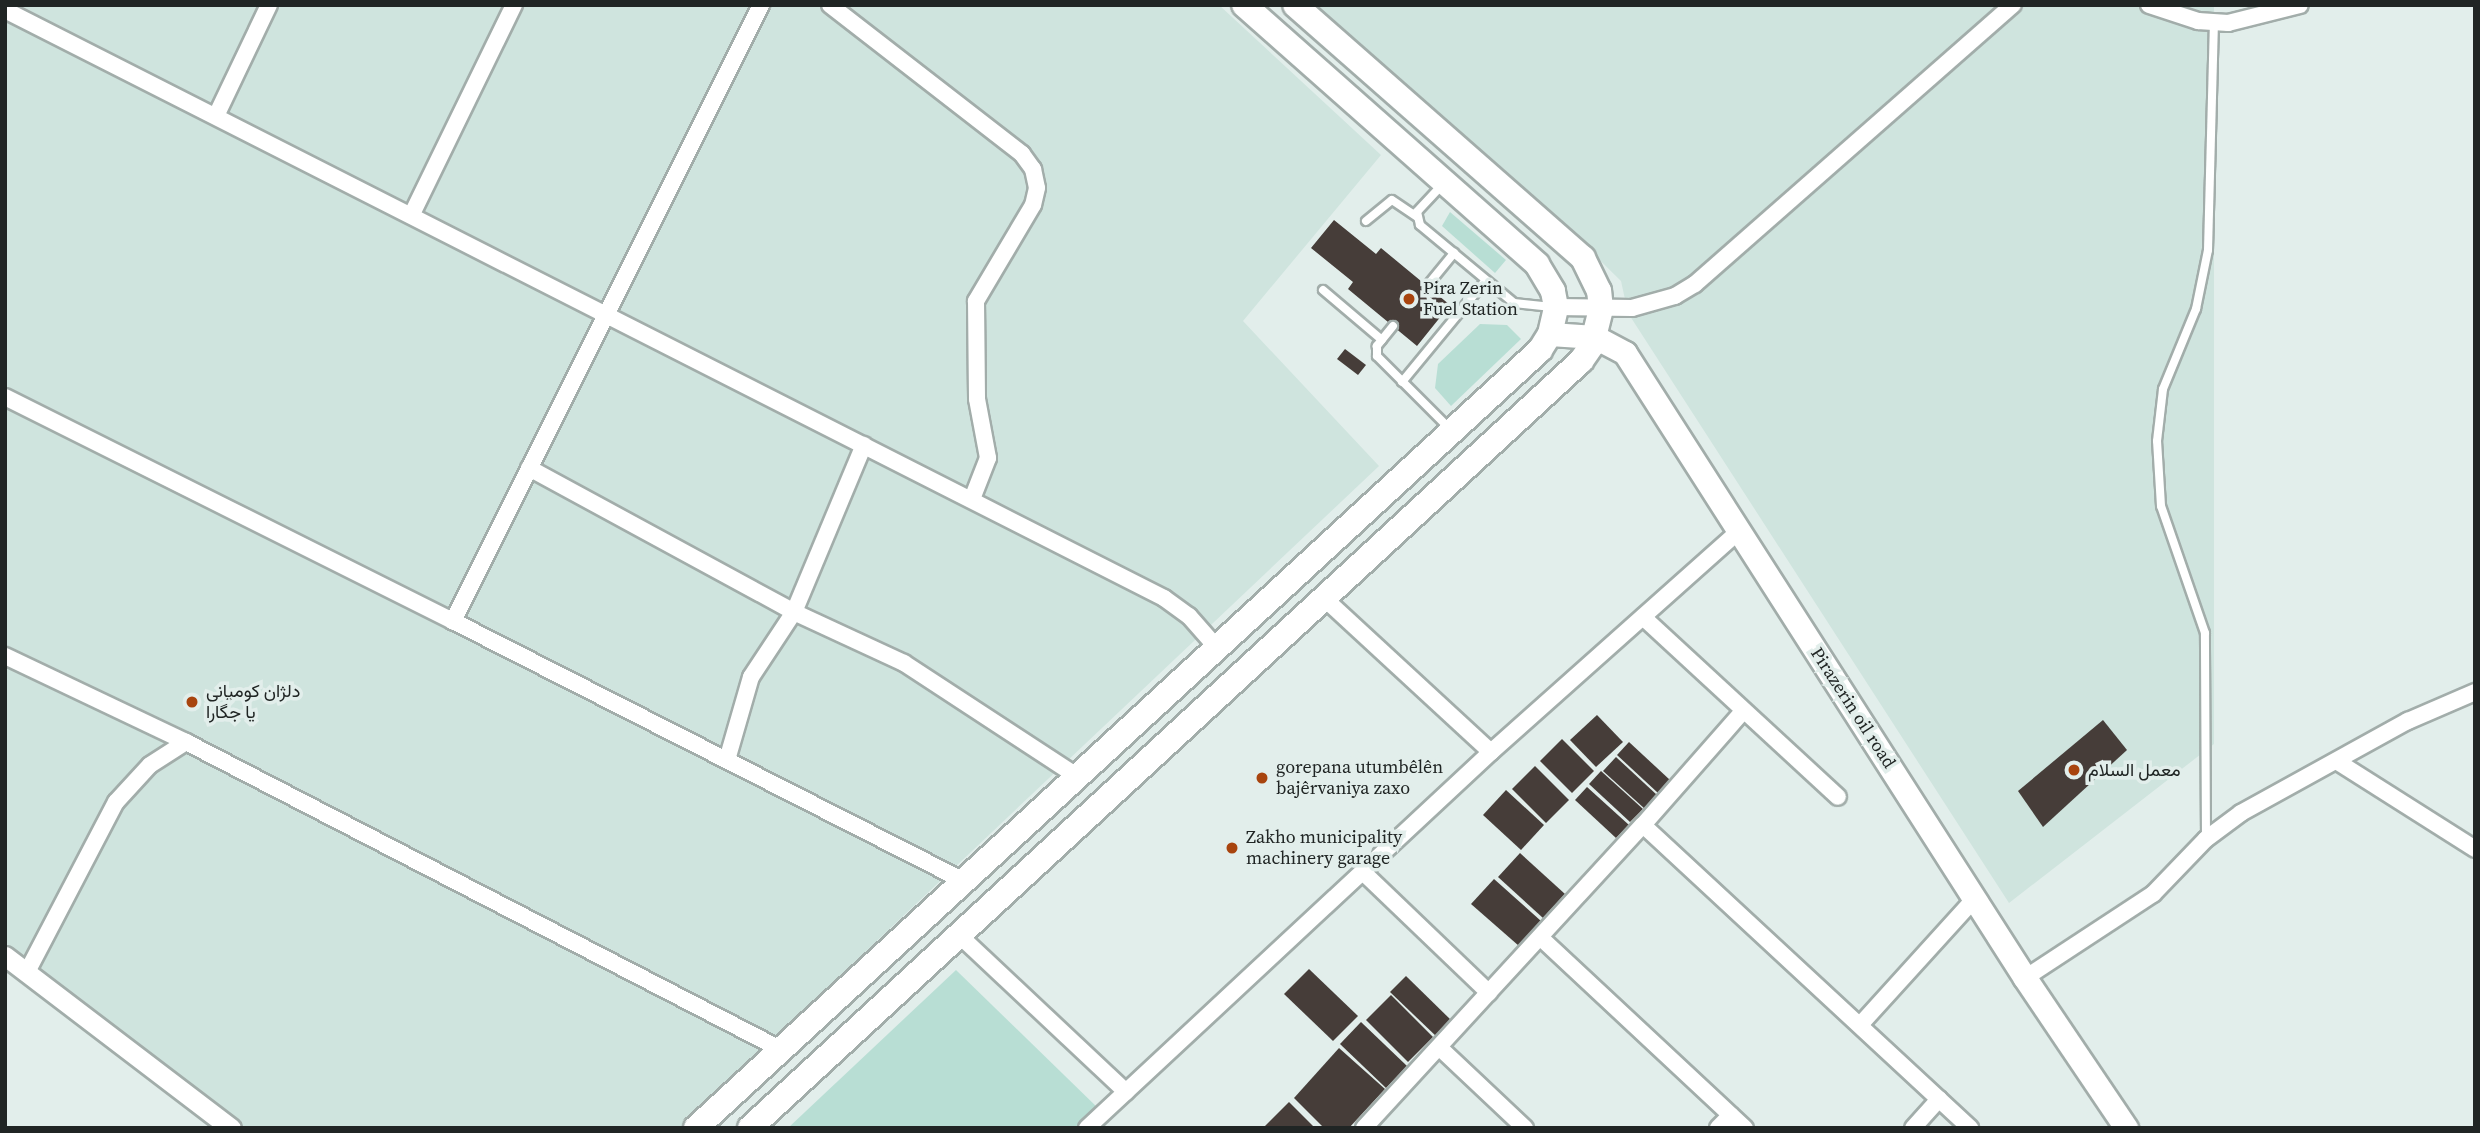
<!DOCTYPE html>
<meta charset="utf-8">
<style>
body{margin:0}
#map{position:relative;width:2480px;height:1133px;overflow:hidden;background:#e2eeeb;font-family:"Source Serif 4",Vazirmatn,serif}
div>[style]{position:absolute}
.built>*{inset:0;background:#cfe4de}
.green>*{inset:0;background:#b8ded4}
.building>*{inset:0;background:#463d39}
.roads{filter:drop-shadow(2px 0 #a2adaa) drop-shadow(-2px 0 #a2adaa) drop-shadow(0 2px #a2adaa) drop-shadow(0 -2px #a2adaa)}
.service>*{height:8px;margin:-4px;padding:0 4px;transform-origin:4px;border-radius:4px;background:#fff}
.minor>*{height:16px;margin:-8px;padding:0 8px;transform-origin:8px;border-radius:8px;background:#fff}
.tertiary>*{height:19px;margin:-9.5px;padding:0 9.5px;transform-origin:9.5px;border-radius:9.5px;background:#fff}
.secondary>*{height:23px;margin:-11.5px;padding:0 11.5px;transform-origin:11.5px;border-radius:11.5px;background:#fff}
.primary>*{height:24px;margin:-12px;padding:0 12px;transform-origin:12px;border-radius:12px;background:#fff}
.dots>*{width:19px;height:19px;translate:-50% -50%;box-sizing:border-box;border:4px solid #e2eeeb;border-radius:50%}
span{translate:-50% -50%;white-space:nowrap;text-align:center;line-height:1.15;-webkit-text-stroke:7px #e2eeeb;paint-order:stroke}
.poi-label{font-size:18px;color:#202524}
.left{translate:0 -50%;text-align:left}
.street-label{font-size:18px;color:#202524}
.frame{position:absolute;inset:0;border:7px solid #202524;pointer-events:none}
</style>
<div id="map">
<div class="built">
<i style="clip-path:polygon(5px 5px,1219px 5px,1381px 155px,1243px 321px,1379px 466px,679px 1128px,246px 1128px,5px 943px)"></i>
<i style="clip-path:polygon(1310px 5px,2214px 5px,2214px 744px,2009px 903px,1628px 313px,1621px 281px,1560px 221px)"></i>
</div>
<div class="green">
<i style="clip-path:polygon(1450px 212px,1506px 260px,1495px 273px,1442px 226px)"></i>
<i style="clip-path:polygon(1480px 324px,1507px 325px,1521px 339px,1451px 406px,1435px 388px,1438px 364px)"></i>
<i style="clip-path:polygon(956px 970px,1101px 1111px,1083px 1128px,788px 1128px)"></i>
</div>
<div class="building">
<i style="clip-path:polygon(1334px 220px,1376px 254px,1381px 248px,1450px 305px,1417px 346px,1348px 289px,1353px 282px,1311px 248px)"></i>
<i style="clip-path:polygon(1345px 349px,1366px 365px,1358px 375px,1337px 359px)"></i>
<i style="clip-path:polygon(1597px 715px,1623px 742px,1596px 767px,1570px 740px)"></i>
<i style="clip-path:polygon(2103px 720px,2127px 750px,2043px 827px,2018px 791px)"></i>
<i style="clip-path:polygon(1562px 739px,1594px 771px,1572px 793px,1540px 761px)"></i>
<i style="clip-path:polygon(1629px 742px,1670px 780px,1658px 793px,1617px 755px)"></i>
<i style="clip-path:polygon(1616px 757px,1657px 795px,1645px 809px,1603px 771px)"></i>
<i style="clip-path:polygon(1535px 766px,1569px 800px,1546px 823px,1512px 789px)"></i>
<i style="clip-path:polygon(1601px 771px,1643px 809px,1630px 822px,1589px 784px)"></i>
<i style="clip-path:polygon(1587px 787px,1629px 825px,1616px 838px,1575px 800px)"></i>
<i style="clip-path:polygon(1506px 790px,1544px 825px,1521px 850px,1483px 815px)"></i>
<i style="clip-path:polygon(1520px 853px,1565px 894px,1543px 918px,1498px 877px)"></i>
<i style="clip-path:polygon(1494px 879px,1541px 921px,1519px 946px,1471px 904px)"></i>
<i style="clip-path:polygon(1309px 969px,1358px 1016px,1333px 1041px,1284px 994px)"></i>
<i style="clip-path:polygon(1406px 976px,1453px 1022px,1438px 1038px,1390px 992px)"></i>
<i style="clip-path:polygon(1391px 995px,1433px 1037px,1408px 1062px,1366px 1020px)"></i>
<i style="clip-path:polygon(1361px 1022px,1407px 1066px,1386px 1088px,1340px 1044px)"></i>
<i style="clip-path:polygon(1339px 1048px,1385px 1089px,1349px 1128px,1324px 1128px,1294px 1098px)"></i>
<i style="clip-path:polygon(1289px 1102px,1315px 1128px,1263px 1128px)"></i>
</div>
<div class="roads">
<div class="service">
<i style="left:1442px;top:185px;width:37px;rotate:133deg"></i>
<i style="left:1417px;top:212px;width:13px;rotate:77deg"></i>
<i style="left:1420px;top:225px;width:122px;rotate:39.7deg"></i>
<i style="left:1514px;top:303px;width:38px;rotate:6deg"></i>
<i style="left:1366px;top:221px;width:33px;rotate:-39deg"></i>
<i style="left:1392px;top:200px;width:30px;rotate:34deg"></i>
<i style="left:1427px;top:286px;width:43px;rotate:-50.7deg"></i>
<i style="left:1323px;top:290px;width:77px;rotate:40.3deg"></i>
<i style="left:1393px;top:326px;width:26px;rotate:129deg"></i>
<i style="left:1377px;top:346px;width:10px;rotate:90deg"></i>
<i style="left:1377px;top:356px;width:105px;rotate:45deg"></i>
<i style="left:1402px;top:382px;width:132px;rotate:-50.5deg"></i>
<i style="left:2206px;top:839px;width:206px;rotate:-90.3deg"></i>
<i style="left:2205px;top:633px;width:134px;rotate:-109.1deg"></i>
<i style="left:2161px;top:506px;width:65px;rotate:-93.5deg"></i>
<i style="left:2157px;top:441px;width:52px;rotate:-83.4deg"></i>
<i style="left:2163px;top:389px;width:87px;rotate:-67.6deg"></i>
<i style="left:2196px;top:309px;width:60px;rotate:-78.5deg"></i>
<i style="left:2208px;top:250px;width:227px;rotate:-88.5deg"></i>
</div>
<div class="minor">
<i style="left:761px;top:5px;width:689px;rotate:116.57deg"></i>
<i style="left:453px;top:621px;width:571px;rotate:26.97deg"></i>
<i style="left:830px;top:5px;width:243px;rotate:37.8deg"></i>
<i style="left:1022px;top:154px;width:19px;rotate:54deg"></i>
<i style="left:1033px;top:169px;width:19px;rotate:78deg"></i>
<i style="left:1037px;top:188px;width:17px;rotate:103deg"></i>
<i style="left:1033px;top:205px;width:112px;rotate:120.7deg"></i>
<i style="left:976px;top:301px;width:98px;rotate:89.4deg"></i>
<i style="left:977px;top:399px;width:60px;rotate:79.4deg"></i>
<i style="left:988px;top:458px;width:44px;rotate:111.3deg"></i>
<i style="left:2149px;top:5px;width:52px;rotate:18.1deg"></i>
<i style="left:2198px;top:21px;width:30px;rotate:4deg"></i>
<i style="left:2228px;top:23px;width:74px;rotate:-14deg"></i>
<i style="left:5px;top:10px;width:1300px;rotate:26.9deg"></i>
<i style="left:1164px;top:598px;width:31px;rotate:36deg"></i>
<i style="left:1189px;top:616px;width:43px;rotate:48.8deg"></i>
<i style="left:216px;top:116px;width:123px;rotate:-64.5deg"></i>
<i style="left:412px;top:214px;width:233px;rotate:-64deg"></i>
<i style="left:1556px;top:307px;width:76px;rotate:0.8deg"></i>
<i style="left:1632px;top:308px;width:45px;rotate:-15.6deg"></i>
<i style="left:1675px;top:296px;width:23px;rotate:-31deg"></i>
<i style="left:1695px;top:284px;width:423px;rotate:-41.3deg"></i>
<i style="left:5px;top:397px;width:501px;rotate:26.57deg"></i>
<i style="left:529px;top:468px;width:302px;rotate:28.5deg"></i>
<i style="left:794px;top:612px;width:121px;rotate:24.9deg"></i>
<i style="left:904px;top:663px;width:207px;rotate:33.2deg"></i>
<i style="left:1324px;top:598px;width:227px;rotate:42.7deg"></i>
<i style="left:1643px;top:617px;width:265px;rotate:42.7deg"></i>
<i style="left:5px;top:656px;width:200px;rotate:25.4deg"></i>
<i style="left:186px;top:742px;width:669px;rotate:27.33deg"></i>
<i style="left:727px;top:760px;width:86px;rotate:-73.9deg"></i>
<i style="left:751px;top:677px;width:78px;rotate:-56.5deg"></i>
<i style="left:794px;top:612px;width:181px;rotate:-67.3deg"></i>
<i style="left:2338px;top:762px;width:162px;rotate:32.4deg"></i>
<i style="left:1643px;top:825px;width:446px;rotate:42.8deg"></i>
<i style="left:1364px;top:873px;width:173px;rotate:43.8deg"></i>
<i style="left:959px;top:935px;width:229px;rotate:43.2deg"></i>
<i style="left:1541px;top:938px;width:279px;rotate:43deg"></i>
<i style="left:27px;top:972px;width:192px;rotate:-62.4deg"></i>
<i style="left:116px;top:802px;width:50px;rotate:-47.4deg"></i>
<i style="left:150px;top:765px;width:43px;rotate:-32.6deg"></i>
<i style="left:2025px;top:978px;width:153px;rotate:-33.3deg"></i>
<i style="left:2153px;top:894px;width:76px;rotate:-46.1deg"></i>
<i style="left:2206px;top:839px;width:44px;rotate:-36.6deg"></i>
<i style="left:2241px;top:813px;width:191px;rotate:-28.9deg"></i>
<i style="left:2408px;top:721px;width:73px;rotate:-23.4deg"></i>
<i style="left:1860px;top:1025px;width:173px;rotate:-47.8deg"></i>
<i style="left:1440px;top:1048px;width:117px;rotate:43.3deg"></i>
<i style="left:1087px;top:1128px;width:552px;rotate:-42.94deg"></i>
<i style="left:1491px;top:752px;width:332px;rotate:-41.7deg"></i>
<i style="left:1364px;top:1128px;width:412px;rotate:-47.4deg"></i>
<i style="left:1643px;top:825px;width:152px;rotate:-48.7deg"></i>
<i style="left:1718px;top:1128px;width:18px;rotate:-45deg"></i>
<i style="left:1913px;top:1128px;width:39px;rotate:-48deg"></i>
</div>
<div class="tertiary">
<i style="left:5px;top:956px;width:284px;rotate:37.3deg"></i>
</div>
<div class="secondary">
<i style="left:1550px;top:334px;width:45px;rotate:3.8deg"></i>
<i style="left:1595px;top:337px;width:34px;rotate:28deg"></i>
<i style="left:1625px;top:353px;width:742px;rotate:57.38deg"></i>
<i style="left:2025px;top:978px;width:181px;rotate:56deg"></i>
</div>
<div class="primary">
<i style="left:696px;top:1128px;width:1148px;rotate:-42.67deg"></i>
<i style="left:1540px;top:350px;width:19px;rotate:-58deg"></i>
<i style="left:1550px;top:334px;width:28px;rotate:-77deg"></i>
<i style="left:1556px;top:307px;width:16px;rotate:-101deg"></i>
<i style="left:1553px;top:291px;width:31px;rotate:-121deg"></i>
<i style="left:1537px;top:264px;width:391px;rotate:-138.5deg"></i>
<i style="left:750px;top:1128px;width:1131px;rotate:-42.71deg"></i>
<i style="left:1581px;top:361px;width:19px;rotate:-55deg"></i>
<i style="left:1592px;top:345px;width:37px;rotate:-76deg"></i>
<i style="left:1601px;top:309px;width:18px;rotate:-96deg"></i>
<i style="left:1599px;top:291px;width:37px;rotate:-116deg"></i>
<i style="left:1583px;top:258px;width:383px;rotate:-138.7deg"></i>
</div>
</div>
<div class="dots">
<i style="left:1409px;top:299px;background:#a8440e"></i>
<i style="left:192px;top:702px;background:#a8440e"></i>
<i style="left:2074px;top:770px;background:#a8440e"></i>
<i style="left:1262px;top:778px;background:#a8440e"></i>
<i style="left:1232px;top:848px;background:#a8440e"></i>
</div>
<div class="poi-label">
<span class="left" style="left:1423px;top:299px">Pira Zerin<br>Fuel Station</span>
<span class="left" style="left:206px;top:702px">دلژان کومپانی<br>یا جگارا</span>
<span class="left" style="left:1276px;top:778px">gorepana utumbêlên<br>bajêrvaniya zaxo</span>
<span class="left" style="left:2088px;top:770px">معمل السلام</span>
<span class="left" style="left:1246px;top:848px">Zakho municipality<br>machinery garage</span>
</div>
<div class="street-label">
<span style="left:1853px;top:708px;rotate:57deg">Pirazerin oil road</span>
</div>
<div class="frame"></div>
</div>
